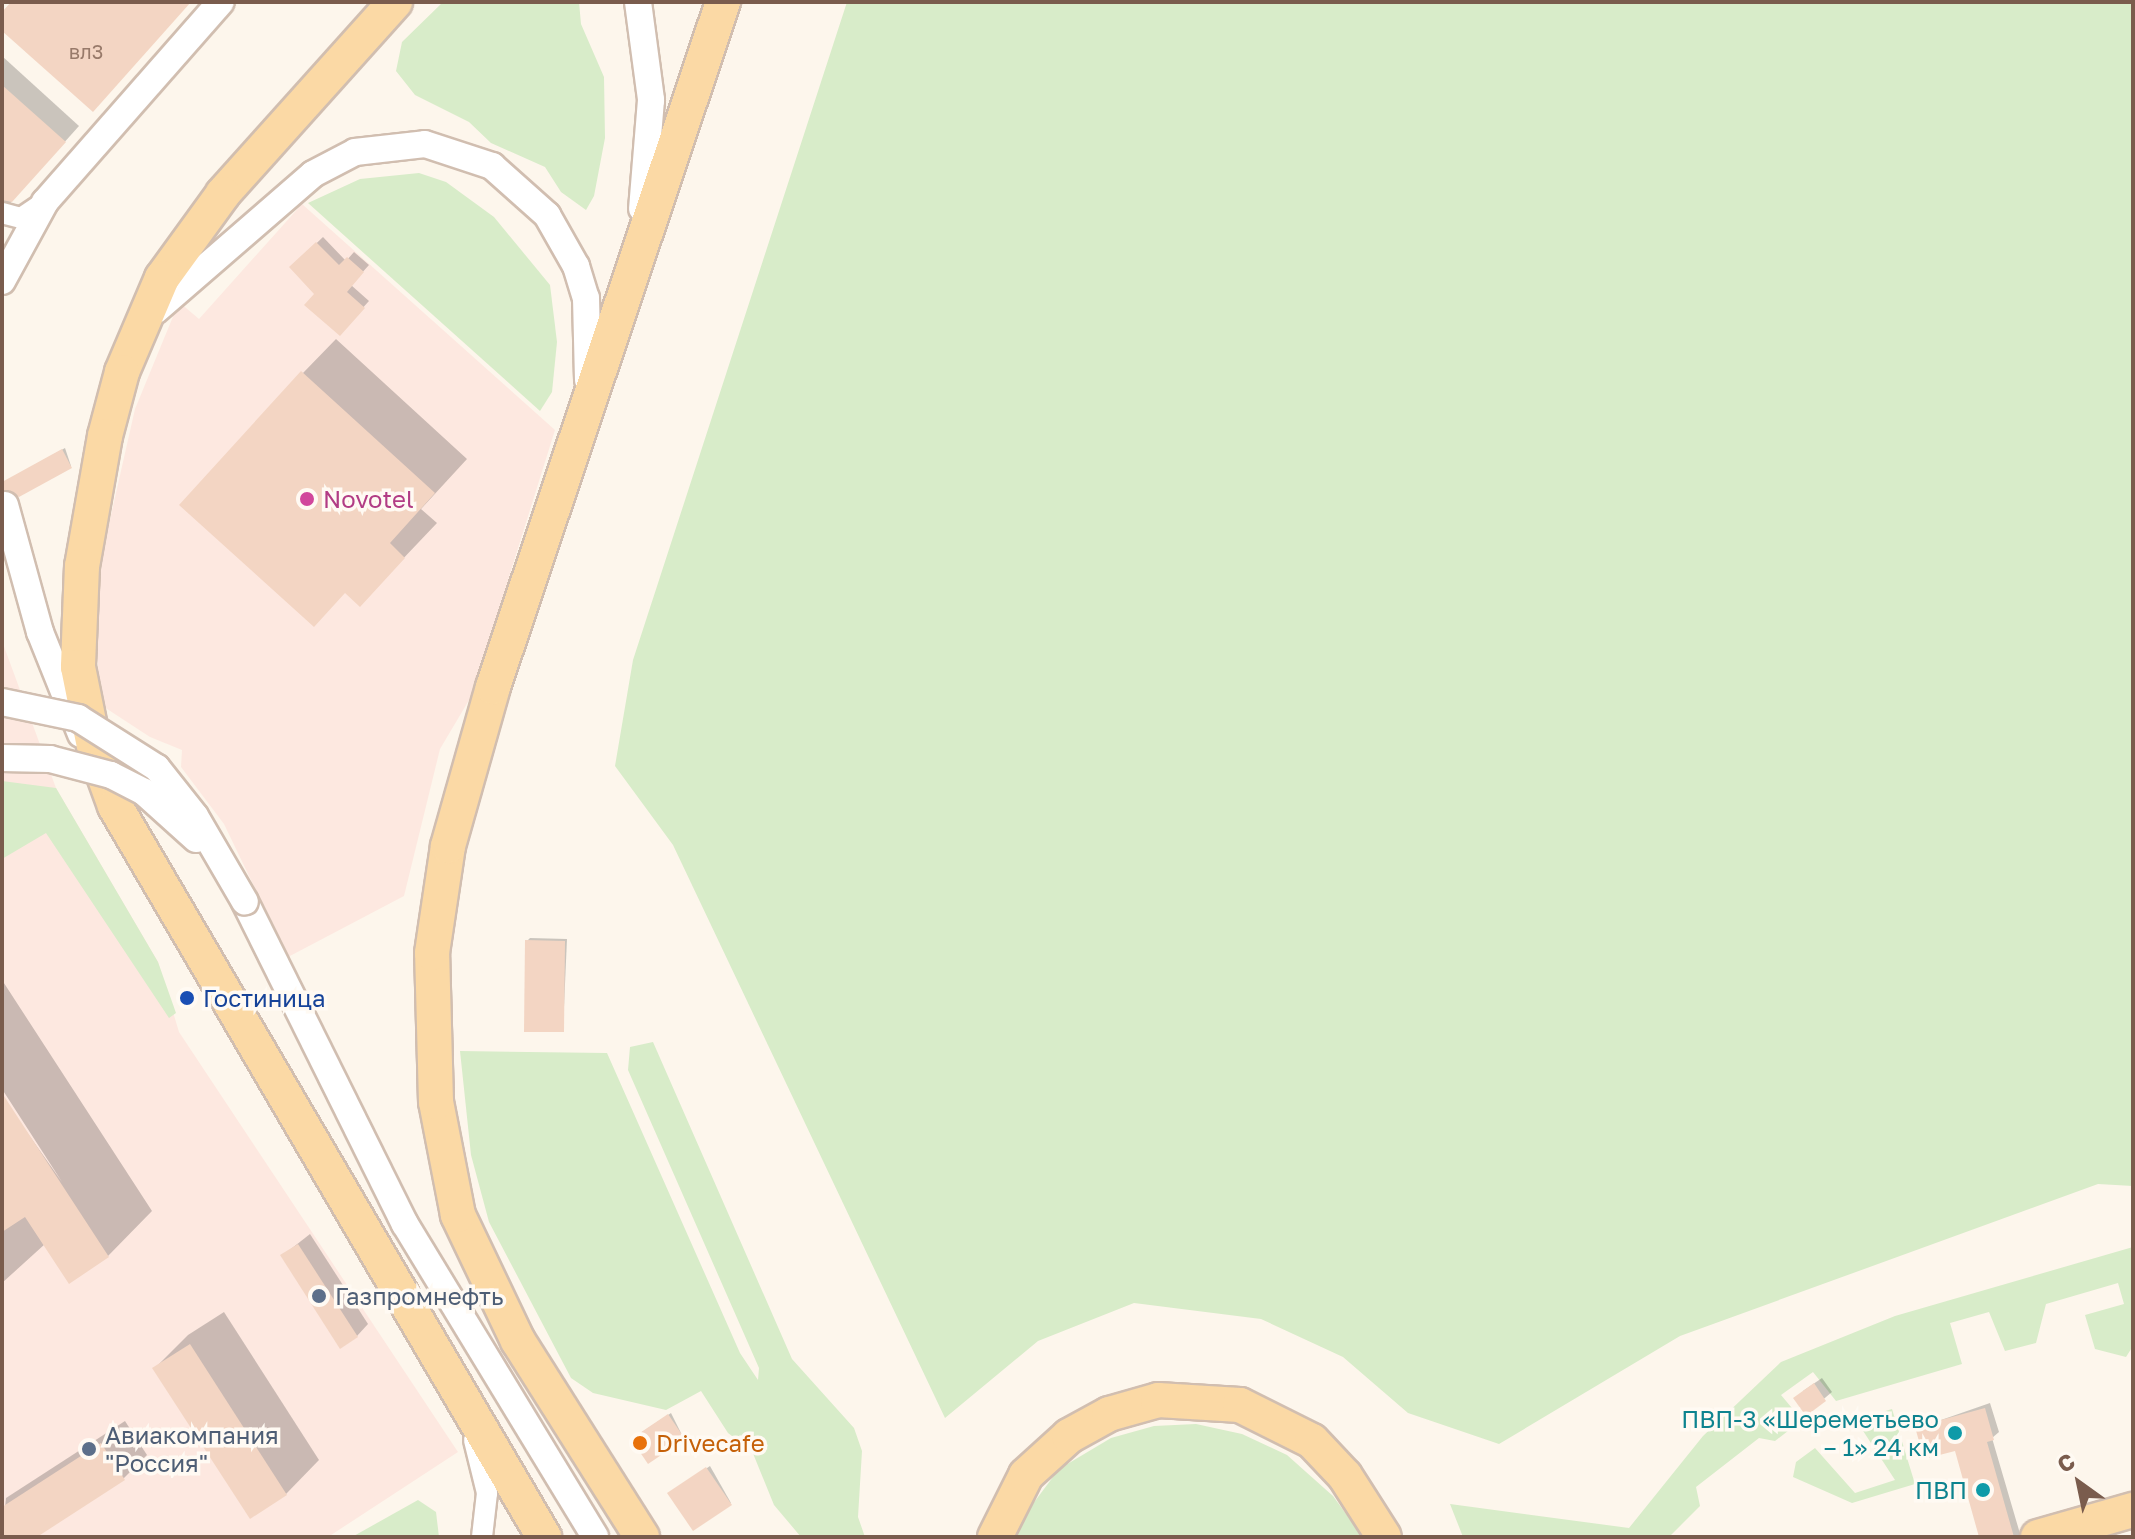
<!DOCTYPE html>
<meta charset="utf-8">
<style>
body{margin:0}
#map{position:relative;width:2135px;height:1539px;overflow:hidden;background:#fdf6ec;font-family:"Golos Text",sans-serif}
div>[style]{position:absolute}
.commercial>*{inset:0;background:#fde8e0}
.green>*{inset:0;background:#d8ecc9}
.shadow>*{inset:0;background:#0003}
.building>*{inset:0;background:#f3d5c3}
.roads{filter:drop-shadow(2px 0 #d1beb0) drop-shadow(-2px 0 #d1beb0) drop-shadow(0 2px #d1beb0) drop-shadow(0 -2px #d1beb0)}
.minor>*{height:20px;margin:-10px;padding:0 10px;transform-origin:10px;border-radius:10px;background:#fff}
.tertiary>*{height:26px;margin:-13px;padding:0 13px;transform-origin:13px;border-radius:13px;background:#fff}
.primary>*{height:34px;margin:-17px;padding:0 17px;transform-origin:17px;border-radius:17px;background:#fbd9a5}
.bridges{filter:drop-shadow(2px 0 #d1beb0) drop-shadow(-2px 0 #d1beb0) drop-shadow(0 2px #d1beb0) drop-shadow(0 -2px #d1beb0)}
.tertiary-bridge>*{height:26px;margin:-13px;padding:0 13px;transform-origin:13px;border-radius:13px;background:#fff}
.dots>*{width:22px;height:22px;translate:-50% -50%;box-sizing:border-box;border:4px solid #fffaf3;border-radius:50%}
span{translate:-50% -50%;white-space:nowrap;text-align:center;line-height:1.15;-webkit-text-stroke:7px #fffaf3;paint-order:stroke}
.number-label{font-size:20px;color:#987a6a}
.number-label span{-webkit-text-stroke-width:0}
.hotel-label{font-size:24px;color:#b23c85}
.left{translate:0 -50%;text-align:left}
.transit-label{font-size:24px;color:#164399}
.service-label{font-size:24px;color:#4e5e75}
.culture-label{font-size:24px;color:#0d838f}
.right{translate:-100% -50%;text-align:right}
.food-label{font-size:24px;color:#c56008}
.frame{position:absolute;inset:0;border:4px solid #7a5c4d;pointer-events:none}
.north{position:absolute;left:2039px;top:1443px;width:80px;height:80px;-webkit-text-stroke:6px #fffaf3;paint-order:stroke;rotate:327deg;font-size:22px;font-weight:700;line-height:32px;text-align:center;color:#7a5c4d}
.north::after{content:'';display:block;margin:auto;width:28px;height:36px;background:#7a5c4d;clip-path:polygon(50% 0,100% 100%,50% 72%,0 100%)}
</style>
<div id="map">
<div class="commercial">
<i style="clip-path:polygon(302px 204px,555px 430px,472px 695px,440px 749px,404px 896px,288px 957px,224px 824px,181px 767px,182px 750px,150px 737px,101px 705px,94px 615px,99px 568px,135px 409px,179px 302px,199px 319px)"></i>
<i style="clip-path:polygon(2px 641px,56px 788px,158px 962px,179px 1032px,458px 1452px,328px 1537px,2px 1537px)"></i>
</div>
<div class="green">
<i style="clip-path:polygon(443px 2px,579px 2px,581px 24px,604px 77px,605px 138px,594px 196px,586px 210px,561px 192px,545px 167px,491px 143px,469px 122px,415px 95px,396px 71px,402px 42px)"></i>
<i style="clip-path:polygon(847px 2px,2133px 2px,2133px 1186px,2098px 1184px,1680px 1336px,1499px 1444px,1408px 1413px,1343px 1357px,1261px 1319px,1134px 1303px,1038px 1341px,945px 1418px,673px 845px,615px 766px,633px 660px)"></i>
<i style="clip-path:polygon(419px 173px,446px 182px,494px 217px,550px 285px,557px 342px,552px 392px,540px 411px,308px 203px,360px 179px)"></i>
<i style="clip-path:polygon(2px 781px,56px 788px,158px 962px,176px 1013px,169px 1018px,46px 833px,2px 859px)"></i>
<i style="clip-path:polygon(653px 1042px,792px 1359px,854px 1428px,862px 1451px,858px 1517px,865px 1537px,801px 1537px,774px 1505px,752px 1451px,728px 1433px,701px 1391px,666px 1410px,593px 1393px,571px 1378px,489px 1222px,471px 1155px,460px 1051px,607px 1053px,740px 1353px,758px 1380px,759px 1368px,628px 1070px,630px 1047px)"></i>
<i style="clip-path:polygon(2133px 1247px,2133px 1346px,2126px 1357px,2095px 1349px,2085px 1315px,2124px 1304px,2118px 1283px,2046px 1304px,2036px 1343px,2005px 1351px,1989px 1312px,1950px 1323px,1962px 1364px,1836px 1401px,1813px 1372px,1781px 1395px,1802px 1420px,1775px 1441px,1759px 1438px,1696px 1487px,1700px 1506px,1669px 1537px,1463px 1537px,1450px 1504px,1629px 1528px,1703px 1436px,1781px 1362px,1895px 1316px)"></i>
<i style="clip-path:polygon(1892px 1409px,1915px 1484px,1852px 1503px,1793px 1477px,1796px 1462px,1815px 1448px,1855px 1493px,1895px 1480px,1856px 1420px)"></i>
<i style="clip-path:polygon(1196px 1424px,1242px 1434px,1287px 1455px,1333px 1496px,1363px 1537px,1016px 1537px,1023px 1517px,1059px 1469px,1111px 1438px,1154px 1426px)"></i>
<i style="clip-path:polygon(418px 1500px,436px 1512px,439px 1537px,352px 1537px)"></i>
</div>
<div class="shadow">
<i style="clip-path:polygon(2px 56px,79px 126px,2px 212px)"></i>
<i style="clip-path:polygon(323px 237px,346px 261px,354px 252px,369px 265px,351px 285px,369px 301px,340px 333px,317px 294px,292px 267px)"></i>
<i style="clip-path:polygon(336px 339px,467px 459px,421px 509px,437px 523px,360px 604px,346px 592px,303px 373px)"></i>
<i style="clip-path:polygon(65px 448px,71px 466px,2px 489px,2px 483px)"></i>
<i style="clip-path:polygon(530px 938px,567px 939px,563px 1030px,527px 941px)"></i>
<i style="clip-path:polygon(2px 980px,152px 1211px,108px 1256px,45px 1244px,2px 1283px,2px 1097px,62px 1182px,2px 1089px)"></i>
<i style="clip-path:polygon(310px 1234px,368px 1324px,357px 1336px,282px 1256px)"></i>
<i style="clip-path:polygon(224px 1312px,319px 1460px,286px 1494px,155px 1368px,188px 1335px)"></i>
<i style="clip-path:polygon(1822px 1378px,1832px 1392px,1807px 1413px,1803px 1391px)"></i>
<i style="clip-path:polygon(1990px 1403px,1999px 1432px,1992px 1438px,2021px 1537px,1981px 1537px,1956px 1448px,1918px 1428px)"></i>
<i style="clip-path:polygon(671px 1413px,683px 1437px,636px 1436px)"></i>
<i style="clip-path:polygon(125px 1421px,147px 1455px,124px 1478px,33px 1537px,2px 1537px,6px 1498px)"></i>
<i style="clip-path:polygon(710px 1466px,731px 1503px,673px 1491px)"></i>
</div>
<div class="building">
<i style="clip-path:polygon(11px 2px,191px 2px,93px 112px,2px 31px,2px 12px)"></i>
<i style="clip-path:polygon(2px 85px,66px 142px,12px 202px,2px 200px)"></i>
<i style="clip-path:polygon(316px 242px,339px 265px,347px 257px,364px 272px,347px 292px,365px 308px,340px 336px,304px 305px,314px 294px,289px 267px)"></i>
<i style="clip-path:polygon(301px 371px,435px 493px,390px 543px,405px 558px,360px 607px,345px 593px,314px 627px,179px 505px)"></i>
<i style="clip-path:polygon(62px 449px,72px 468px,19px 497px,2px 489px,2px 482px)"></i>
<i style="clip-path:polygon(525px 940px,565px 941px,564px 1032px,524px 1032px)"></i>
<i style="clip-path:polygon(2px 1093px,109px 1257px,69px 1284px,25px 1217px,2px 1232px)"></i>
<i style="clip-path:polygon(298px 1244px,358px 1337px,340px 1349px,280px 1255px)"></i>
<i style="clip-path:polygon(190px 1344px,287px 1495px,250px 1519px,152px 1368px)"></i>
<i style="clip-path:polygon(1814px 1383px,1826px 1401px,1806px 1416px,1793px 1398px)"></i>
<i style="clip-path:polygon(1985px 1408px,1994px 1440px,1987px 1442px,2014px 1537px,1979px 1537px,1955px 1451px,1924px 1459px,1915px 1427px)"></i>
<i style="clip-path:polygon(668px 1414px,685px 1439px,648px 1464px,631px 1439px)"></i>
<i style="clip-path:polygon(101px 1443px,125px 1480px,37px 1537px,2px 1537px,2px 1507px)"></i>
<i style="clip-path:polygon(706px 1467px,732px 1505px,693px 1531px,667px 1493px)"></i>
</div>
<div class="roads">
<div class="minor">
<i style="left:2px;top:213px;width:20px;rotate:15deg"></i>
<i style="left:21px;top:218px;width:29px;rotate:-34deg"></i>
<i style="left:474px;top:1440px;width:55px;rotate:76.2deg"></i>
<i style="left:487px;top:1493px;width:44px;rotate:96.5deg"></i>
</div>
<div class="tertiary">
<i style="left:638px;top:2px;width:99px;rotate:82.4deg"></i>
<i style="left:651px;top:100px;width:109px;rotate:94.7deg"></i>
<i style="left:2px;top:281px;width:90px;rotate:-61.4deg"></i>
<i style="left:45px;top:202px;width:266px;rotate:-48.7deg"></i>
<i style="left:155px;top:311px;width:209px;rotate:-40.9deg"></i>
<i style="left:313px;top:174px;width:47px;rotate:-27.6deg"></i>
<i style="left:355px;top:152px;width:70px;rotate:-6.5deg"></i>
<i style="left:425px;top:144px;width:71px;rotate:18.2deg"></i>
<i style="left:492px;top:166px;width:74px;rotate:41.7deg"></i>
<i style="left:547px;top:215px;width:59px;rotate:60.4deg"></i>
<i style="left:576px;top:266px;width:34px;rotate:73deg"></i>
<i style="left:586px;top:298px;width:82px;rotate:88.6deg"></i>
<i style="left:5px;top:505px;width:132px;rotate:74.6deg"></i>
<i style="left:40px;top:632px;width:110px;rotate:68.1deg"></i>
<i style="left:245px;top:902px;width:360px;rotate:63.6deg"></i>
<i style="left:405px;top:1224px;width:366px;rotate:58.7deg"></i>
</div>
<div class="primary">
<i style="left:395px;top:2px;width:258px;rotate:131.9deg"></i>
<i style="left:223px;top:194px;width:104px;rotate:126deg"></i>
<i style="left:162px;top:278px;width:102px;rotate:113.1deg"></i>
<i style="left:122px;top:372px;width:66px;rotate:104.9deg"></i>
<i style="left:105px;top:436px;width:132px;rotate:100deg"></i>
<i style="left:82px;top:566px;width:101px;rotate:92.3deg"></i>
<i style="left:78px;top:667px;width:86px;rotate:78.6deg"></i>
<i style="left:95px;top:751px;width:59px;rotate:70deg"></i>
<i style="left:115px;top:806px;width:848px;rotate:59.59deg"></i>
<i style="left:642px;top:1537px;width:232px;rotate:-122.3deg"></i>
<i style="left:518px;top:1341px;width:140px;rotate:-115.5deg"></i>
<i style="left:458px;top:1215px;width:115px;rotate:-101deg"></i>
<i style="left:436px;top:1102px;width:149px;rotate:-91.5deg"></i>
<i style="left:432px;top:953px;width:108px;rotate:-81.5deg"></i>
<i style="left:448px;top:846px;width:165px;rotate:-74.2deg"></i>
<i style="left:493px;top:687px;width:723px;rotate:-71.44deg"></i>
<i style="left:995px;top:1537px;width:69px;rotate:-63.4deg"></i>
<i style="left:1026px;top:1475px;width:58px;rotate:-42.2deg"></i>
<i style="left:1069px;top:1436px;width:46px;rotate:-28.8deg"></i>
<i style="left:1109px;top:1414px;width:51px;rotate:-15.9deg"></i>
<i style="left:1158px;top:1400px;width:82px;rotate:3.5deg"></i>
<i style="left:1240px;top:1405px;width:80px;rotate:26.6deg"></i>
<i style="left:1312px;top:1441px;width:48px;rotate:46.7deg"></i>
<i style="left:1345px;top:1476px;width:72px;rotate:57.4deg"></i>
<i style="left:2038px;top:1537px;width:99px;rotate:-15.9deg"></i>
</div>
</div>
<div class="bridges">
<div class="tertiary-bridge">
<i style="left:2px;top:702px;width:78px;rotate:11.9deg"></i>
<i style="left:78px;top:718px;width:93px;rotate:32.3deg"></i>
<i style="left:157px;top:768px;width:61px;rotate:51.6deg"></i>
<i style="left:195px;top:816px;width:99px;rotate:59.8deg"></i>
<i style="left:2px;top:758px;width:48px;rotate:1.2deg"></i>
<i style="left:50px;top:759px;width:63px;rotate:14.7deg"></i>
<i style="left:111px;top:775px;width:37px;rotate:27deg"></i>
<i style="left:144px;top:792px;width:70px;rotate:42.1deg"></i>
</div>
</div>
<div class="dots">
<i style="left:307px;top:499px;background:#d1479c"></i>
<i style="left:187px;top:998px;background:#1a4fb4"></i>
<i style="left:319px;top:1296px;background:#5c6f8a"></i>
<i style="left:1955px;top:1433px;background:#0f9aa8"></i>
<i style="left:640px;top:1443px;background:#e8710a"></i>
<i style="left:89px;top:1449px;background:#5c6f8a"></i>
<i style="left:1983px;top:1490px;background:#0f9aa8"></i>
</div>
<div class="number-label">
<span style="left:86px;top:51px">вл3</span>
</div>
<div class="hotel-label">
<span class="left" style="left:323px;top:499px">Novotel</span>
</div>
<div class="transit-label">
<span class="left" style="left:203px;top:998px">Гостиница</span>
</div>
<div class="service-label">
<span class="left" style="left:335px;top:1296px">Газпромнефть</span>
<span class="left" style="left:105px;top:1449px">Авиакомпания<br>"Россия"</span>
</div>
<div class="culture-label">
<span class="right" style="left:1939px;top:1433px">ПВП-3 «Шереметьево<br>– 1» 24 км</span>
<span class="right" style="left:1967px;top:1490px">ПВП</span>
</div>
<div class="food-label">
<span class="left" style="left:656px;top:1443px">Drivecafe</span>
</div>
<div class="frame"></div>
<div class="north">С</div>
</div>
